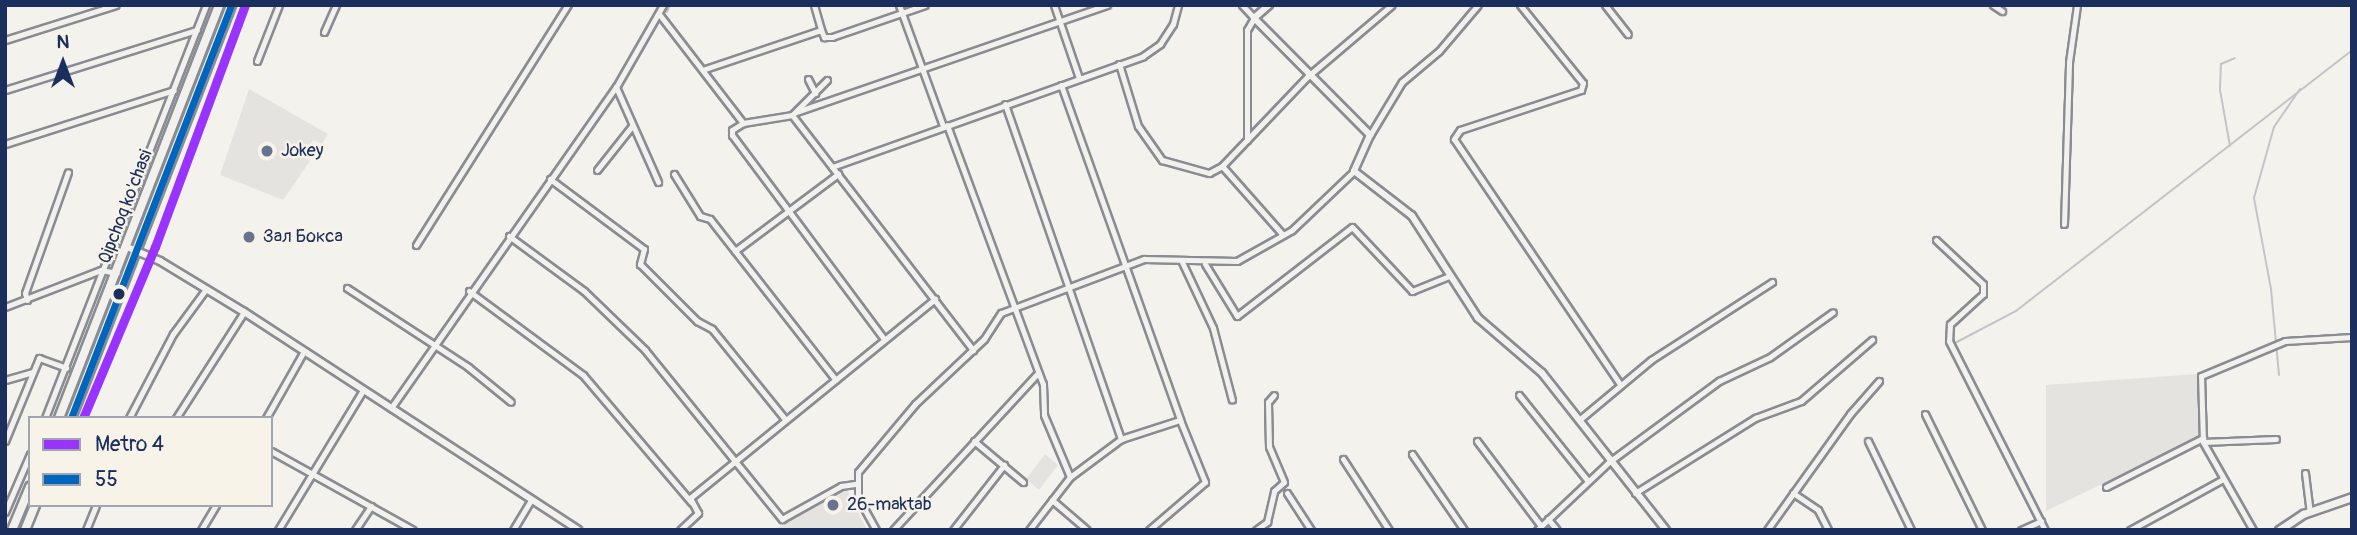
<!DOCTYPE html>
<meta charset="utf-8">
<style>
body{margin:0}
#map{position:relative;width:2357px;height:535px;overflow:hidden;background:#f4f2ec;font-family:Pangolin,sans-serif}
div>[style]{position:absolute}
.built>*{inset:0;background:#e4e3df}
.stream>*{height:2px;margin:-1px;padding:0 1px;transform-origin:1px;border-radius:1px;background:#c2c4c8}
.roads{filter:drop-shadow(2px 0 #898c92) drop-shadow(-2px 0 #898c92) drop-shadow(0 2px #898c92) drop-shadow(0 -2px #898c92)}
.minor>*{height:5px;margin:-2.5px;padding:0 2.5px;transform-origin:2.5px;border-radius:2.5px;background:#f2f1ed}
.tertiary>*{height:6px;margin:-3px;padding:0 3px;transform-origin:3px;border-radius:3px;background:#f2f1ed}
.secondary>*{height:7px;margin:-3.5px;padding:0 3.5px;transform-origin:3.5px;border-radius:3.5px;background:#f2f1ed}
.primary>*{height:8px;margin:-4px;padding:0 4px;transform-origin:4px;border-radius:4px;background:#f2f1ed}
.bus-1>*{height:7px;margin:-3.5px;padding:0 3.5px;transform-origin:3.5px;border-radius:3.5px;background:#0065bd}
.metro-1>*{height:9px;margin:-4.5px;padding:0 4.5px;transform-origin:4.5px;border-radius:4.5px;background:#93f}
.dots>*{width:19px;height:19px;translate:-50% -50%;box-sizing:border-box;border:4px solid #f7f3e8;border-radius:50%}
span{translate:-50% -50%;white-space:nowrap;text-align:center;line-height:1.15;-webkit-text-stroke:5px #f7f3e8;paint-order:stroke}
.poi-label{font-size:18px;color:#1b2f5e}
.left{translate:0 -50%;text-align:left}
.street-label{font-size:18px;color:#1b2f5e}
.frame{position:absolute;inset:0;border:7px solid #1b2f5e;pointer-events:none}
.legend{position:absolute;left:28px;top:416px;width:245px;height:91px;box-sizing:border-box;background:#f7f3e8;border:2px solid #9fa5b1;margin:0;padding:9px 12px;list-style:none;font-size:21px;color:#1b2f5e}
.legend li{display:flex;align-items:center;gap:14px;height:35px}
.legend b{width:35px;border:2px solid #9fa5b1}
.north{position:absolute;left:28px;top:28px;width:70px;height:70px;-webkit-text-stroke:5px #f7f3e8;paint-order:stroke;rotate:0deg;font-size:19px;font-weight:700;line-height:28px;text-align:center;color:#1b2f5e}
.north::after{content:'';display:block;margin:auto;width:24px;height:32px;background:#1b2f5e;clip-path:polygon(50% 0,100% 100%,50% 72%,0 100%)}
</style>
<div id="map">
<div class="built">
<i style="clip-path:polygon(249px 89px,328px 134px,322px 144px,313px 140px,304px 158px,310px 161px,283px 200px,220px 175px)"></i>
<i style="clip-path:polygon(2197px 374px,2200px 437px,2046px 511px,2046px 385px)"></i>
<i style="clip-path:polygon(1045px 454px,1058px 465px,1039px 490px,1026px 479px)"></i>
<i style="clip-path:polygon(840px 490px,847px 490px,867px 530px,774px 530px)"></i>
</div>
<div class="stream">
<i style="left:667px;top:12px;width:8px;rotate:-67deg"></i>
<i style="left:2230px;top:146px;width:57px;rotate:-100.1deg"></i>
<i style="left:2220px;top:90px;width:26px;rotate:-88deg"></i>
<i style="left:2221px;top:64px;width:15px;rotate:-23deg"></i>
<i style="left:1955px;top:343px;width:69px;rotate:-27.7deg"></i>
<i style="left:2016px;top:311px;width:425px;rotate:-37.8deg"></i>
<i style="left:2279px;top:375px;width:86px;rotate:-95.3deg"></i>
<i style="left:2271px;top:289px;width:93px;rotate:-100.6deg"></i>
<i style="left:2254px;top:198px;width:74px;rotate:-74.3deg"></i>
<i style="left:2274px;top:127px;width:46px;rotate:-55.6deg"></i>
</div>
<div class="roads">
<div class="minor">
<i style="left:814px;top:5px;width:26px;rotate:74deg"></i>
<i style="left:899px;top:5px;width:129px;rotate:70deg"></i>
<i style="left:1054px;top:5px;width:77px;rotate:71.1deg"></i>
<i style="left:1242px;top:5px;width:18px;rotate:47deg"></i>
<i style="left:1254px;top:18px;width:14px;rotate:120deg"></i>
<i style="left:1247px;top:30px;width:110px;rotate:90deg"></i>
<i style="left:1520px;top:5px;width:100px;rotate:51.1deg"></i>
<i style="left:1583px;top:83px;width:7px;rotate:106deg"></i>
<i style="left:1581px;top:90px;width:127px;rotate:161.7deg"></i>
<i style="left:1460px;top:130px;width:11px;rotate:124deg"></i>
<i style="left:1454px;top:139px;width:296px;rotate:55.9deg"></i>
<i style="left:1605px;top:5px;width:37px;rotate:52deg"></i>
<i style="left:1993px;top:5px;width:11px;rotate:34deg"></i>
<i style="left:659px;top:14px;width:138px;rotate:52.4deg"></i>
<i style="left:743px;top:123px;width:50px;rotate:-9.3deg"></i>
<i style="left:324px;top:32px;width:30px;rotate:-66deg"></i>
<i style="left:5px;top:40px;width:116px;rotate:-17.5deg"></i>
<i style="left:257px;top:61px;width:60px;rotate:-68.6deg"></i>
<i style="left:1119px;top:64px;width:65px;rotate:73deg"></i>
<i style="left:1138px;top:126px;width:42px;rotate:54.8deg"></i>
<i style="left:1162px;top:160px;width:49px;rotate:15.5deg"></i>
<i style="left:1209px;top:173px;width:15px;rotate:-28deg"></i>
<i style="left:1222px;top:166px;width:123px;rotate:-46.3deg"></i>
<i style="left:1307px;top:77px;width:111px;rotate:-40.3deg"></i>
<i style="left:705px;top:69px;width:122px;rotate:-18.6deg"></i>
<i style="left:821px;top:30px;width:8px;rotate:67deg"></i>
<i style="left:824px;top:37px;width:8px"></i>
<i style="left:832px;top:37px;width:98px;rotate:-19deg"></i>
<i style="left:808px;top:79px;width:16px;rotate:63deg"></i>
<i style="left:827px;top:80px;width:49px;rotate:135deg"></i>
<i style="left:792px;top:115px;width:297px;rotate:52.4deg"></i>
<i style="left:1061px;top:85px;width:356px;rotate:70.4deg"></i>
<i style="left:616px;top:87px;width:104px;rotate:66.1deg"></i>
<i style="left:5px;top:90px;width:201px;rotate:-17.4deg"></i>
<i style="left:1005px;top:104px;width:355px;rotate:70.9deg"></i>
<i style="left:796px;top:112px;width:329px;rotate:-19deg"></i>
<i style="left:743px;top:123px;width:13px;rotate:148deg"></i>
<i style="left:732px;top:130px;width:5px;rotate:90deg"></i>
<i style="left:732px;top:135px;width:254px;rotate:53.3deg"></i>
<i style="left:947px;top:125px;width:276px;rotate:69.7deg"></i>
<i style="left:1043px;top:384px;width:31px;rotate:88deg"></i>
<i style="left:1044px;top:415px;width:67px;rotate:67.2deg"></i>
<i style="left:1370px;top:135px;width:62px;rotate:-58.9deg"></i>
<i style="left:1402px;top:82px;width:48px;rotate:-40deg"></i>
<i style="left:1439px;top:51px;width:60px;rotate:-49.7deg"></i>
<i style="left:5px;top:144px;width:177px;rotate:-17.7deg"></i>
<i style="left:1222px;top:166px;width:92px;rotate:48.5deg"></i>
<i style="left:832px;top:167px;width:330px;rotate:-19.6deg"></i>
<i style="left:1143px;top:56px;width:21px;rotate:-35deg"></i>
<i style="left:1160px;top:44px;width:24px;rotate:-57deg"></i>
<i style="left:1173px;top:24px;width:20px;rotate:-75deg"></i>
<i style="left:597px;top:170px;width:56px;rotate:-51.5deg"></i>
<i style="left:674px;top:174px;width:49px;rotate:58.2deg"></i>
<i style="left:700px;top:216px;width:10px;rotate:17deg"></i>
<i style="left:710px;top:219px;width:204px;rotate:52deg"></i>
<i style="left:550px;top:179px;width:117px;rotate:36.7deg"></i>
<i style="left:644px;top:249px;width:16px;rotate:105deg"></i>
<i style="left:640px;top:264px;width:81px;rotate:45deg"></i>
<i style="left:697px;top:321px;width:17px;rotate:28deg"></i>
<i style="left:712px;top:329px;width:116px;rotate:51deg"></i>
<i style="left:2064px;top:224px;width:162px;rotate:-88.2deg"></i>
<i style="left:2069px;top:62px;width:58px;rotate:-82deg"></i>
<i style="left:509px;top:236px;width:93px;rotate:36.3deg"></i>
<i style="left:584px;top:291px;width:85px;rotate:44deg"></i>
<i style="left:645px;top:350px;width:218px;rotate:51deg"></i>
<i style="left:782px;top:519px;width:68px;rotate:-29.2deg"></i>
<i style="left:841px;top:486px;width:14px;rotate:-8deg"></i>
<i style="left:1936px;top:240px;width:64px;rotate:43.1deg"></i>
<i style="left:1983px;top:284px;width:10px;rotate:90deg"></i>
<i style="left:1983px;top:294px;width:45px;rotate:137.7deg"></i>
<i style="left:1950px;top:324px;width:17px;rotate:93deg"></i>
<i style="left:1949px;top:341px;width:212px;rotate:63.1deg"></i>
<i style="left:416px;top:245px;width:284px;rotate:-57.7deg"></i>
<i style="left:735px;top:251px;width:129px;rotate:-36.8deg"></i>
<i style="left:1182px;top:262px;width:73px;rotate:64.8deg"></i>
<i style="left:1213px;top:328px;width:74px;rotate:75.2deg"></i>
<i style="left:1205px;top:264px;width:61px;rotate:58.4deg"></i>
<i style="left:1237px;top:316px;width:145px;rotate:-37.7deg"></i>
<i style="left:1352px;top:227px;width:88px;rotate:46.8deg"></i>
<i style="left:1412px;top:291px;width:40px;rotate:-22deg"></i>
<i style="left:347px;top:288px;width:145px;rotate:33.1deg"></i>
<i style="left:468px;top:367px;width:55px;rotate:39.1deg"></i>
<i style="left:469px;top:291px;width:142px;rotate:36.4deg"></i>
<i style="left:583px;top:375px;width:167px;rotate:49.6deg"></i>
<i style="left:27px;top:300px;width:7px;rotate:-106deg"></i>
<i style="left:25px;top:293px;width:128px;rotate:-70.4deg"></i>
<i style="left:5px;top:307px;width:103px;rotate:-21.1deg"></i>
<i style="left:101px;top:270px;width:16px;rotate:11deg"></i>
<i style="left:5px;top:380px;width:29px;rotate:-16deg"></i>
<i style="left:1519px;top:395px;width:110px;rotate:51.3deg"></i>
<i style="left:391px;top:408px;width:392px;rotate:-55deg"></i>
<i style="left:616px;top:87px;width:95px;rotate:-60.2deg"></i>
<i style="left:1925px;top:414px;width:129px;rotate:63.8deg"></i>
<i style="left:45px;top:418px;width:443px;rotate:-68.7deg"></i>
<i style="left:129px;top:418px;width:95px;rotate:-62.4deg"></i>
<i style="left:173px;top:334px;width:56px;rotate:-53.7deg"></i>
<i style="left:176px;top:418px;width:126px;rotate:-57.3deg"></i>
<i style="left:266px;top:418px;width:77px;rotate:-60.4deg"></i>
<i style="left:1579px;top:420px;width:94px;rotate:-39.8deg"></i>
<i style="left:1651px;top:360px;width:144px;rotate:-32.8deg"></i>
<i style="left:5px;top:441px;width:90px;rotate:-67.7deg"></i>
<i style="left:39px;top:358px;width:29px;rotate:20deg"></i>
<i style="left:974px;top:441px;width:64px;rotate:39.9deg"></i>
<i style="left:1477px;top:441px;width:106px;rotate:53deg"></i>
<i style="left:1868px;top:441px;width:99px;rotate:64.2deg"></i>
<i style="left:2203px;top:442px;width:73px;rotate:-2.4deg"></i>
<i style="left:271px;top:451px;width:162px;rotate:29.1deg"></i>
<i style="left:1412px;top:454px;width:92px;rotate:55.6deg"></i>
<i style="left:1343px;top:459px;width:85px;rotate:57.1deg"></i>
<i style="left:2305px;top:473px;width:38px;rotate:83deg"></i>
<i style="left:2106px;top:487px;width:109px;rotate:-26.8deg"></i>
<i style="left:1287px;top:493px;width:44px;rotate:57deg"></i>
<i style="left:1635px;top:493px;width:142px;rotate:-32deg"></i>
<i style="left:1755px;top:418px;width:49px;rotate:-20.3deg"></i>
<i style="left:1801px;top:401px;width:94px;rotate:-40.7deg"></i>
<i style="left:1793px;top:493px;width:30px;rotate:34deg"></i>
<i style="left:1818px;top:510px;width:22px;rotate:63deg"></i>
<i style="left:1052px;top:500px;width:46px;rotate:40.6deg"></i>
<i style="left:5px;top:512px;width:63px;rotate:-66.7deg"></i>
<i style="left:1548px;top:519px;width:14px;rotate:51deg"></i>
<i style="left:86px;top:530px;width:27px;rotate:-68deg"></i>
<i style="left:201px;top:530px;width:29px;rotate:-59deg"></i>
<i style="left:278px;top:530px;width:164px;rotate:-58.7deg"></i>
<i style="left:355px;top:530px;width:29px;rotate:-56deg"></i>
<i style="left:513px;top:530px;width:35px;rotate:-59deg"></i>
<i style="left:680px;top:530px;width:25px;rotate:-43deg"></i>
<i style="left:698px;top:513px;width:17px;rotate:-118deg"></i>
<i style="left:690px;top:498px;width:316px;rotate:-39.1deg"></i>
<i style="left:876px;top:530px;width:38px;rotate:-119deg"></i>
<i style="left:858px;top:497px;width:25px;rotate:-90deg"></i>
<i style="left:858px;top:472px;width:89px;rotate:-50deg"></i>
<i style="left:915px;top:404px;width:95px;rotate:-43.3deg"></i>
<i style="left:984px;top:339px;width:31px;rotate:-57deg"></i>
<i style="left:1001px;top:313px;width:153px;rotate:-20.7deg"></i>
<i style="left:1144px;top:259px;width:93px;rotate:1.2deg"></i>
<i style="left:1237px;top:261px;width:63px;rotate:-29.4deg"></i>
<i style="left:1292px;top:230px;width:86px;rotate:-43.6deg"></i>
<i style="left:893px;top:530px;width:212px;rotate:-47.3deg"></i>
<i style="left:953px;top:530px;width:83px;rotate:-51.9deg"></i>
<i style="left:1029px;top:530px;width:67px;rotate:-52.3deg"></i>
<i style="left:1070px;top:477px;width:64px;rotate:-36.7deg"></i>
<i style="left:1121px;top:439px;width:62px;rotate:-17.9deg"></i>
<i style="left:1180px;top:420px;width:67px;rotate:68deg"></i>
<i style="left:1205px;top:482px;width:74px;rotate:139.4deg"></i>
<i style="left:1256px;top:530px;width:14px;rotate:-36deg"></i>
<i style="left:1267px;top:522px;width:32px;rotate:-77deg"></i>
<i style="left:1274px;top:491px;width:13px;rotate:-42deg"></i>
<i style="left:1284px;top:482px;width:38px;rotate:-113deg"></i>
<i style="left:1269px;top:447px;width:45px;rotate:-91.3deg"></i>
<i style="left:1268px;top:402px;width:9px;rotate:-49deg"></i>
<i style="left:1537px;top:530px;width:99px;rotate:-43.4deg"></i>
<i style="left:1609px;top:462px;width:137px;rotate:-36.4deg"></i>
<i style="left:1719px;top:381px;width:56px;rotate:-25.2deg"></i>
<i style="left:1770px;top:357px;width:77px;rotate:-35.5deg"></i>
<i style="left:1767px;top:530px;width:143px;rotate:-54.4deg"></i>
<i style="left:1850px;top:414px;width:44px;rotate:-48.7deg"></i>
<i style="left:2021px;top:530px;width:22px;rotate:-24deg"></i>
<i style="left:2130px;top:530px;width:106px;rotate:-28.7deg"></i>
<i style="left:2253px;top:530px;width:101px;rotate:-119.6deg"></i>
<i style="left:2203px;top:442px;width:66px;rotate:-91.7deg"></i>
<i style="left:2201px;top:376px;width:91px;rotate:-22.6deg"></i>
<i style="left:2285px;top:341px;width:67px;rotate:-3.4deg"></i>
</div>
<div class="tertiary">
<i style="left:1269px;top:5px;width:20px;rotate:139deg"></i>
<i style="left:1254px;top:18px;width:165px;rotate:45.2deg"></i>
<i style="left:1370px;top:135px;width:39px;rotate:114deg"></i>
<i style="left:1354px;top:171px;width:73px;rotate:37.8deg"></i>
<i style="left:1412px;top:216px;width:121px;rotate:57.1deg"></i>
<i style="left:1478px;top:318px;width:84px;rotate:40.7deg"></i>
<i style="left:1542px;top:373px;width:200px;rotate:51.7deg"></i>
<i style="left:127px;top:247px;width:36px;rotate:23deg"></i>
<i style="left:160px;top:261px;width:98px;rotate:31.3deg"></i>
<i style="left:244px;top:312px;width:399px;rotate:33.1deg"></i>
</div>
<div class="secondary">
<i style="left:2279px;top:530px;width:29px;rotate:-34deg"></i>
<i style="left:2303px;top:514px;width:52px;rotate:-19.1deg"></i>
</div>
<div class="primary">
<i style="left:59px;top:418px;width:443px;rotate:-68.8deg"></i>
<i style="left:71px;top:418px;width:443px;rotate:-68.8deg"></i>
<i style="left:12px;top:530px;width:47px;rotate:-67.3deg"></i>
<i style="left:25px;top:530px;width:27px;rotate:-68deg"></i>
</div>
</div>
<div class="bus-1">
<i style="left:71px;top:418px;width:443px;rotate:-68.8deg"></i>
</div>
<div class="metro-1">
<i style="left:83px;top:418px;width:186px;rotate:-67.2deg"></i>
<i style="left:155px;top:247px;width:258px;rotate:-69.6deg"></i>
</div>
<div class="dots">
<i style="left:267px;top:151px;background:#677390"></i>
<i style="left:249px;top:237px;background:#677390"></i>
<i style="left:119px;top:294px;background:#1b2f5e"></i>
<i style="left:833px;top:505px;background:#677390"></i>
</div>
<div class="poi-label">
<span class="left" style="left:281px;top:151px">Jokey</span>
<span class="left" style="left:263px;top:237px">Зал Бокса</span>
<span class="left" style="left:847px;top:505px">26-maktab</span>
</div>
<div class="street-label">
<span style="left:126px;top:207px;rotate:-69deg">Qipchoq ko'chasi</span>
</div>
<div class="frame"></div>
<ul class="legend">
<li><b style="height:9px;background:#93f"></b>Metro 4</li>
<li><b style="height:9px;background:#0065bd"></b>55</li>
</ul>
<div class="north">N</div>
</div>
